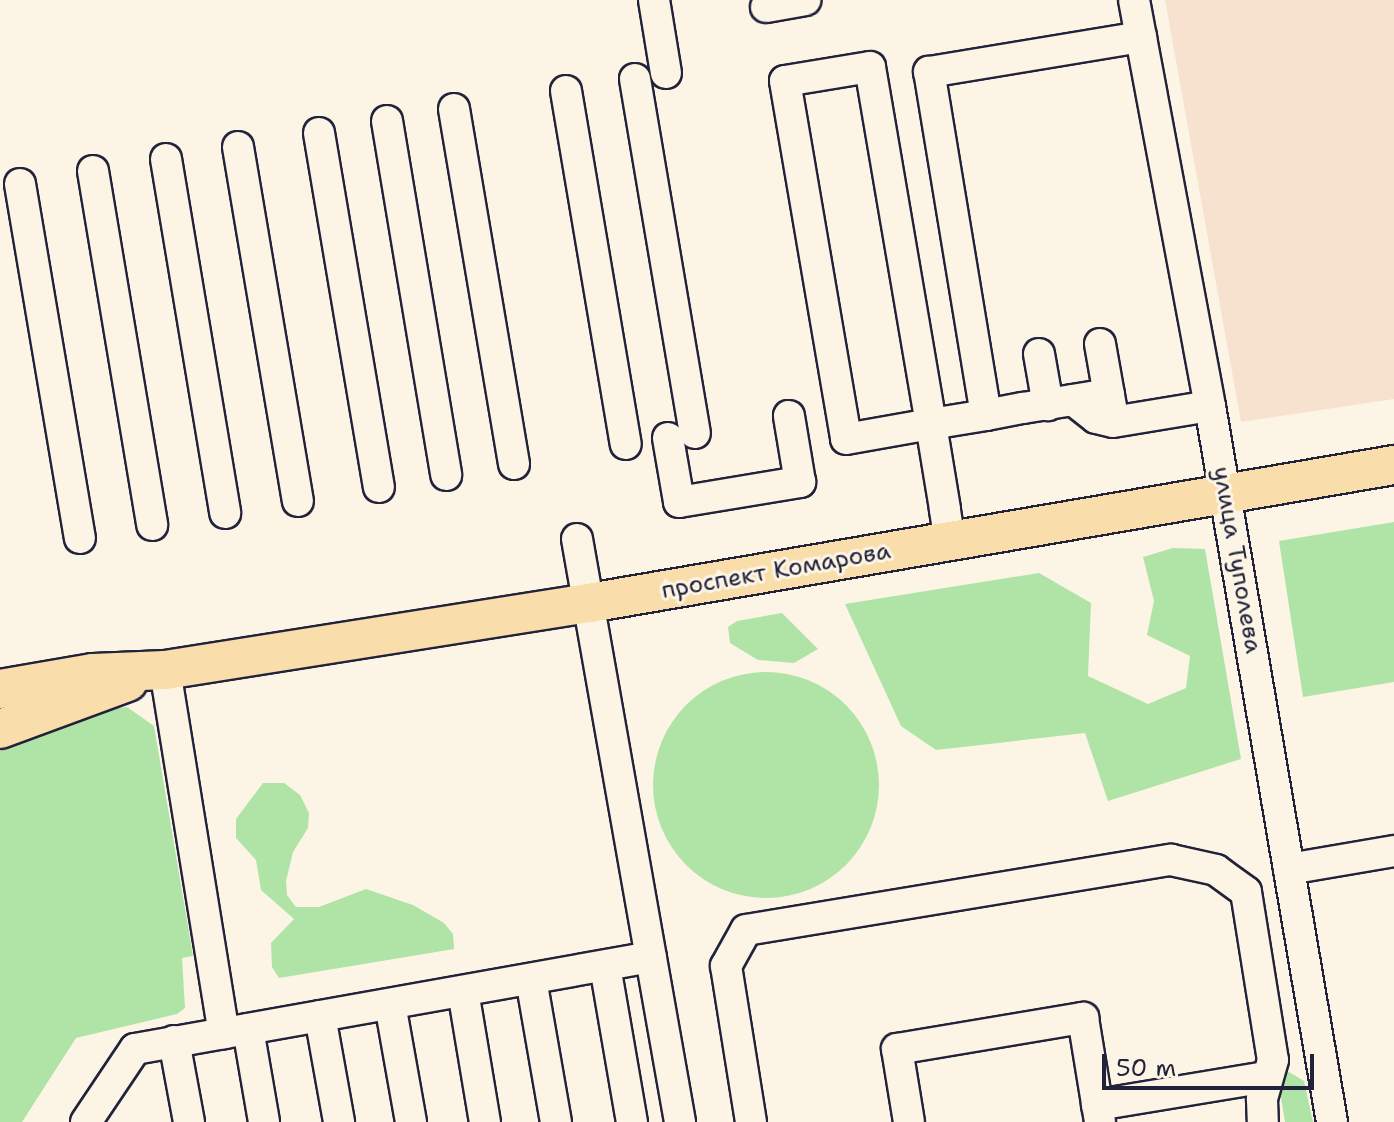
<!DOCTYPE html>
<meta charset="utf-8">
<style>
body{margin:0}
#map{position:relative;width:1394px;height:1122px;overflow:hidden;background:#fcf5e5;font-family:"Shantell Sans",sans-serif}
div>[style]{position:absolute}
.built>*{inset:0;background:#f7e2d0}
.green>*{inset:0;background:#afe4a6}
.round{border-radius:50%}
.roads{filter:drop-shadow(2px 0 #22223b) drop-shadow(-2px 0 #22223b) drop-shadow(0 2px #22223b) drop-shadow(0 -2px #22223b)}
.minor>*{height:30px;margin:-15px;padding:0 15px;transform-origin:15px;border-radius:15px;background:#fcf5e5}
.major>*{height:38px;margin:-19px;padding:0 19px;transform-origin:19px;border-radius:19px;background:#f9deab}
span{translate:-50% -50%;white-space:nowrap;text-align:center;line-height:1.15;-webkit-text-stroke:6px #fcf5e5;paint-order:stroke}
.street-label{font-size:24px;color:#22223b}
.scale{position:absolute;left:1102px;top:1054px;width:212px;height:36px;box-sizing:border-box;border:4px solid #22223b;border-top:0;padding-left:10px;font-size:24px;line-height:28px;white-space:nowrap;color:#22223b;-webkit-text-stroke:6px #fcf5e5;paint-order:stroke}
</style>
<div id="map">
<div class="built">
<i style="clip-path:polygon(1165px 0,1394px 0,1394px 399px,1241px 422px)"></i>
</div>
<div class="green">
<i style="clip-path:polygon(1394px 522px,1394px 682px,1303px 697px,1279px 541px)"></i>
<i style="clip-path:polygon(1173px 548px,1205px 549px,1241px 759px,1108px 801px,1085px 733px,936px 750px,901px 726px,845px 604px,1039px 573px,1091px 603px,1088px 676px,1148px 704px,1186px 688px,1190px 656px,1147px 635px,1154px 601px,1143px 557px)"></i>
<i style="clip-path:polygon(782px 613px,818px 649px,794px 663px,758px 660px,730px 643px,728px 627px,737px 621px)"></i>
<i class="round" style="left:653px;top:672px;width:226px;height:226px"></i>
<i style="clip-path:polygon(127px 707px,154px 726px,193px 956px,182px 958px,185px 1008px,177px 1014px,76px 1038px,22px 1122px,0 1122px,0 751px,109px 709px)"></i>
<i style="clip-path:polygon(263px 783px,284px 783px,300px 795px,309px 813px,308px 828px,293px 852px,286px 881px,287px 895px,296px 907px,319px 907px,366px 889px,413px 905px,444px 923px,453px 934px,454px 949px,279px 978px,272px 967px,271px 943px,294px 919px,261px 890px,256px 860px,236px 838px,236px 819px)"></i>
<i style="clip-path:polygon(1289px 1072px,1304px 1081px,1313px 1122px,1285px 1122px,1277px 1073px)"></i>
</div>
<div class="roads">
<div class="minor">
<i style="left:654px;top:0;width:74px;rotate:80.7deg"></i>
<i style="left:1134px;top:0;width:413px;rotate:79.4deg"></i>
<i style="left:1210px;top:406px;width:726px;rotate:80.33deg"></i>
<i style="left:766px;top:7px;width:40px;rotate:-10deg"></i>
<i style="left:635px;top:79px;width:359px;rotate:80.4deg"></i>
<i style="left:566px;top:91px;width:358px;rotate:80.4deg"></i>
<i style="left:454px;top:109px;width:360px;rotate:80.4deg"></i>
<i style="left:387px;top:121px;width:359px;rotate:80.5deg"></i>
<i style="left:319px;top:133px;width:359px;rotate:80.4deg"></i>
<i style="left:238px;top:147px;width:359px;rotate:80.4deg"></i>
<i style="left:166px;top:159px;width:359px;rotate:80.5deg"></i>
<i style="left:93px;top:171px;width:359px;rotate:80.5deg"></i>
<i style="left:20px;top:184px;width:359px;rotate:80.4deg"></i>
<i style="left:1100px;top:344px;width:69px;rotate:80deg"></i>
<i style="left:1039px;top:354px;width:52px;rotate:80deg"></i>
<i style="left:1073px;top:400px;width:29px;rotate:38deg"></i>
<i style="left:1096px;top:418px;width:17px;rotate:13deg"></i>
<i style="left:1113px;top:422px;width:98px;rotate:-9.4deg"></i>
<i style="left:986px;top:415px;width:348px;rotate:-99.4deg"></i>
<i style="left:929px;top:72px;width:215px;rotate:-9.4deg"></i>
<i style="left:668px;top:438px;width:65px;rotate:80.2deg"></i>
<i style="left:679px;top:502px;width:123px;rotate:-9.4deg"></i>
<i style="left:800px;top:482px;width:67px;rotate:-99.5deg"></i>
<i style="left:577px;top:539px;width:592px;rotate:79.98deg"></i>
<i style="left:950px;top:542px;width:33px;rotate:-99deg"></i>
<i style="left:945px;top:509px;width:86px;rotate:-99.4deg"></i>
<i style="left:931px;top:424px;width:362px;rotate:-99.7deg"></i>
<i style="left:870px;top:67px;width:86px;rotate:170.6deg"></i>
<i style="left:785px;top:81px;width:363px;rotate:80.3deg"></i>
<i style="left:846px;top:439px;width:86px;rotate:-10deg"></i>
<i style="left:931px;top:424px;width:56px;rotate:-9.3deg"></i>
<i style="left:986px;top:415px;width:38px;rotate:-11deg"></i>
<i style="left:1023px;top:408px;width:87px;rotate:-9.2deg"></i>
<i style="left:165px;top:670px;width:368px;rotate:80.8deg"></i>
<i style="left:1289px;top:869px;width:107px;rotate:-9.7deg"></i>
<i style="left:605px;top:966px;width:158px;rotate:80.2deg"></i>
<i style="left:531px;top:979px;width:145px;rotate:80.1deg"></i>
<i style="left:463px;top:991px;width:133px;rotate:80.5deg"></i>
<i style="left:390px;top:1004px;width:120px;rotate:79.9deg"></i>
<i style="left:320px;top:1016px;width:108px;rotate:79.8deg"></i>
<i style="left:248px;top:1029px;width:94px;rotate:80.2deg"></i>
<i style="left:174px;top:1041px;width:82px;rotate:79.5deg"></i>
<i style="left:1097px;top:1105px;width:171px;rotate:-9.4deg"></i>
<i style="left:86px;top:1122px;width:88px;rotate:-56.1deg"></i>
<i style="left:135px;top:1049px;width:524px;rotate:-10.11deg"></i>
<i style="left:751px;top:1122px;width:158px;rotate:-99.1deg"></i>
<i style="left:726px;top:966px;width:41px;rotate:-60.9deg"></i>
<i style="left:746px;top:930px;width:431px;rotate:-9.4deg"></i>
<i style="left:1171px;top:860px;width:46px;rotate:12.5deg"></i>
<i style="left:1216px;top:870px;width:37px;rotate:36deg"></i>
<i style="left:1246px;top:892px;width:170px;rotate:80.9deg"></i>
<i style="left:1273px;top:1060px;width:41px;rotate:105.8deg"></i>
<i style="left:1262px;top:1099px;width:23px;rotate:88deg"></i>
<i style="left:909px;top:1122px;width:74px;rotate:-99.3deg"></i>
<i style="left:897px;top:1049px;width:189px;rotate:-9.5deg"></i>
<i style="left:1083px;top:1018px;width:105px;rotate:80.7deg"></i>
</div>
<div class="major">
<i style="left:0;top:689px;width:94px;rotate:-9.8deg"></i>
<i style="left:93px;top:673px;width:72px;rotate:-2.4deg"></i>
<i style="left:165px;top:670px;width:429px;rotate:-9deg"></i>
<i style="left:589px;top:603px;width:817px;rotate:-9.73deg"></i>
<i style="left:0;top:729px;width:136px;rotate:-20.2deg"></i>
</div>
</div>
<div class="street-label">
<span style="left:1237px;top:560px;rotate:80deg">улица Туполева</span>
<span style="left:776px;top:571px;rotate:-10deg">проспект Комарова</span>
</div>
<div class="scale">50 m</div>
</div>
